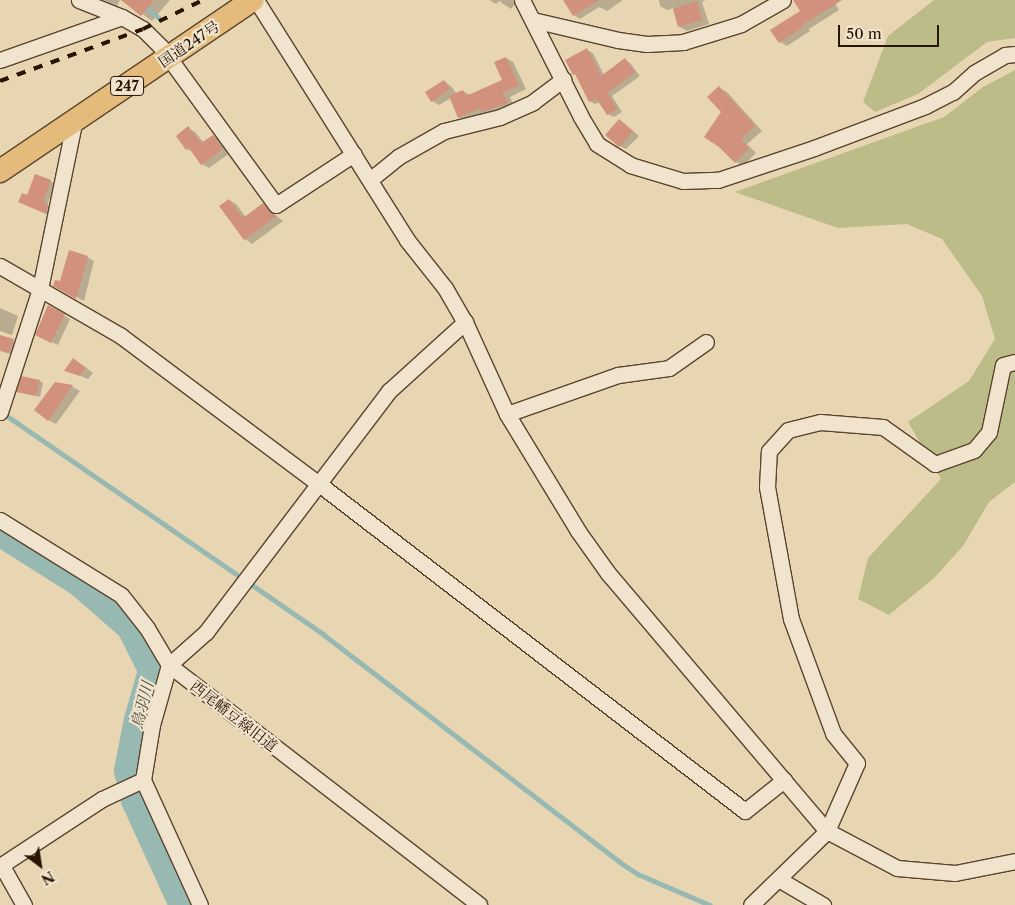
<!DOCTYPE html>
<meta charset="utf-8">
<style>
body{margin:0}
#map{position:relative;width:1015px;height:905px;overflow:hidden;background:#e8d6b3;font-family:"Libre Caslon Text","Noto Serif JP",serif}
div>[style]{position:absolute}
.green>*{inset:0;background:#bcbc88}
.shadow>*{inset:0;background:#0003}
.stream>*{height:4.5px;margin:-2.25px;padding:0 2.25px;transform-origin:2.25px;border-radius:2.25px;background:#98b8b2}
.river>*{height:25px;margin:-12.5px;padding:0 12.5px;transform-origin:12.5px;border-radius:12.5px;background:#98b8b2}
.building>*{inset:0;background:#d2917c}
.roads{filter:drop-shadow(1px 0 #59442e) drop-shadow(-1px 0 #59442e) drop-shadow(0 1px #59442e) drop-shadow(0 -1px #59442e)}
.minor>*{height:15px;margin:-7.5px;padding:0 7.5px;transform-origin:7.5px;border-radius:7.5px;background:#f0e4ce}
.highway>*{height:22px;margin:-11px;padding:0 11px;transform-origin:11px;border-radius:11px;background:#e4bb7a}
.rail>*{height:4px;margin-top:-2px;transform-origin:0;background:repeating-linear-gradient(90deg,#291401 0 9px,transparent 0 18px)}
span{translate:-50% -50%;white-space:nowrap;text-align:center;line-height:1.15;-webkit-text-stroke:4.5px #f0e4ce;paint-order:stroke}
.shield-label span{padding:1px 4px;background:#f0e4ce;border:1px solid;border-radius:4px;-webkit-text-stroke-width:0}
.shield-label{font-size:14px;color:#291401;font-weight:700}
.street-label{font-size:15px;color:#291401}
.water-label{font-size:16px;color:#504d3f;font-style:italic}
.north{position:absolute;left:15px;top:840px;width:50px;height:50px;-webkit-text-stroke:4px #f0e4ce;paint-order:stroke;rotate:149deg;font-size:14px;font-weight:700;line-height:20px;text-align:center;color:#291401}
.north::after{content:'';display:block;margin:auto;width:18px;height:22px;background:#291401;clip-path:polygon(50% 0,100% 100%,50% 72%,0 100%)}
.scale{position:absolute;left:838px;top:25px;width:101px;height:22px;box-sizing:border-box;border:2px solid #291401;border-top:0;padding-left:6px;font-size:15px;line-height:18px;white-space:nowrap;color:#291401;-webkit-text-stroke:4px #f0e4ce;paint-order:stroke}
</style>
<div id="map">
<div class="green">
<i style="clip-path:polygon(934px 0,1015px 0,1015px 38px,987px 42px,918px 94px,875px 112px,863px 102px,888px 36px)"></i>
<i style="clip-path:polygon(1015px 70px,1015px 482px,989px 502px,963px 546px,934px 578px,889px 615px,858px 599px,868px 558px,941px 479px,908px 422px,969px 381px,995px 339px,982px 296px,942px 239px,907px 224px,838px 228px,735px 192px,944px 117px,983px 87px)"></i>
</div>
<div class="shadow">
<i style="clip-path:polygon(103px 0,120px 0,117px 6px)"></i>
<i style="clip-path:polygon(123px 0,170px 0,152px 21px)"></i>
<i style="clip-path:polygon(489px 0,517px 0,518px 1px,511px 9px,499px 1px,496px 4px)"></i>
<i style="clip-path:polygon(564px 0,623px 0,607px 11px,599px 7px,580px 19px,574px 15px)"></i>
<i style="clip-path:polygon(659px 0,706px 0,702px 2px,709px 24px,687px 31px,680px 27px,674px 8px,667px 10px,660px 6px)"></i>
<i style="clip-path:polygon(802px 0,833px 0,839px 10px,809px 29px,810px 31px,787px 46px,780px 42px,801px 11px)"></i>
<i style="clip-path:polygon(587px 50px,593px 53px,604px 75px,625px 60px,630px 63px,640px 76px,612px 96px,622px 112px,614px 117px,608px 114px,600px 102px,595px 104px,590px 101px,578px 76px,574px 74px)"></i>
<i style="clip-path:polygon(506px 58px,513px 62px,526px 89px,510px 97px,514px 107px,467px 121px,459px 117px,451px 98px,439px 105px,432px 101px,444px 81px,451px 86px,457px 94px,463px 91px,470px 95px,504px 80px)"></i>
<i style="clip-path:polygon(719px 88px,727px 92px,762px 131px,747px 144px,756px 153px,743px 166px,736px 162px,723px 112px)"></i>
<i style="clip-path:polygon(620px 120px,639px 136px,626px 149px,618px 145px)"></i>
<i style="clip-path:polygon(188px 128px,195px 132px,204px 143px,213px 136px,221px 140px,230px 153px,209px 168px,202px 164px,193px 152px,187px 149px)"></i>
<i style="clip-path:polygon(50px 181px,55px 184px,47px 205px,53px 208px,51px 216px,25px 204px,27px 196px)"></i>
<i style="clip-path:polygon(229px 200px,236px 204px,246px 217px,263px 205px,283px 221px,252px 244px,245px 239px)"></i>
<i style="clip-path:polygon(87px 257px,94px 261px,84px 301px,55px 285px,61px 283px)"></i>
<i style="clip-path:polygon(48px 306px,70px 319px,58px 345px,43px 338px)"></i>
<i style="clip-path:polygon(0 308px,18px 316px,12px 335px,0 331px)"></i>
<i style="clip-path:polygon(0 336px,21px 345px,17px 356px,0 351px)"></i>
<i style="clip-path:polygon(81px 364px,93px 373px,88px 379px,65px 370px)"></i>
<i style="clip-path:polygon(40px 381px,43px 383px,40px 397px,18px 392px)"></i>
<i style="clip-path:polygon(55px 384px,73px 387px,80px 391px,56px 424px,48px 420px)"></i>
</div>
<div class="stream">
<i style="left:137px;top:0;width:28px;rotate:39deg"></i>
<i style="left:3px;top:413px;width:389px;rotate:34.6deg"></i>
<i style="left:323px;top:634px;width:374px;rotate:37.5deg"></i>
<i style="left:620px;top:862px;width:22px;rotate:34deg"></i>
<i style="left:638px;top:874px;width:78px;rotate:23.3deg"></i>
</div>
<div class="river">
<i style="left:0;top:534px;width:93px;rotate:32.3deg"></i>
<i style="left:79px;top:584px;width:67px;rotate:41.3deg"></i>
<i style="left:129px;top:628px;width:47px;rotate:63.4deg"></i>
<i style="left:150px;top:670px;width:51px;rotate:105.9deg"></i>
<i style="left:136px;top:719px;width:52px;rotate:101.1deg"></i>
<i style="left:126px;top:770px;width:31px;rotate:77deg"></i>
<i style="left:133px;top:800px;width:115px;rotate:65.4deg"></i>
</div>
<div class="building">
<i style="clip-path:polygon(121px 0,154px 0,141px 16px)"></i>
<i style="clip-path:polygon(563px 0,599px 0,573px 16px)"></i>
<i style="clip-path:polygon(793px 0,842px 0,802px 25px,803px 27px,779px 43px,770px 30px,800px 11px)"></i>
<i style="clip-path:polygon(697px 1px,702px 20px,678px 27px,673px 9px)"></i>
<i style="clip-path:polygon(587px 48px,601px 76px,625px 58px,635px 72px,607px 93px,617px 109px,607px 115px,596px 98px,589px 102px,575px 74px,573px 75px,565px 60px)"></i>
<i style="clip-path:polygon(506px 57px,519px 85px,503px 93px,508px 103px,482px 112px,480px 108px,458px 118px,449px 96px,463px 90px,466px 96px,502px 80px,494px 62px)"></i>
<i style="clip-path:polygon(444px 80px,450px 89px,431px 102px,425px 92px)"></i>
<i style="clip-path:polygon(719px 86px,755px 126px,741px 139px,749px 148px,735px 163px,719px 147px,704px 137px,721px 112px,707px 97px)"></i>
<i style="clip-path:polygon(619px 119px,633px 131px,619px 147px,605px 135px)"></i>
<i style="clip-path:polygon(188px 126px,201px 143px,213px 135px,223px 149px,201px 165px,189px 148px,186px 150px,176px 136px)"></i>
<i style="clip-path:polygon(35px 174px,51px 180px,43px 202px,48px 204px,46px 214px,18px 202px,22px 193px,27px 195px)"></i>
<i style="clip-path:polygon(229px 199px,243px 218px,263px 203px,269px 211px,277px 216px,244px 240px,219px 206px)"></i>
<i style="clip-path:polygon(69px 250px,88px 256px,76px 299px,53px 286px,55px 280px,60px 281px)"></i>
<i style="clip-path:polygon(48px 305px,65px 314px,51px 343px,35px 335px)"></i>
<i style="clip-path:polygon(0 335px,14px 339px,9px 353px,0 350px)"></i>
<i style="clip-path:polygon(73px 358px,86px 368px,80px 376px,64px 371px)"></i>
<i style="clip-path:polygon(21px 376px,40px 380px,36px 396px,16px 392px)"></i>
<i style="clip-path:polygon(55px 382px,73px 385px,48px 421px,34px 410px)"></i>
</div>
<div class="roads">
<div class="minor">
<i style="left:79px;top:0;width:46px;rotate:21.6deg"></i>
<i style="left:122px;top:17px;width:24px;rotate:30deg"></i>
<i style="left:143px;top:29px;width:25px;rotate:45deg"></i>
<i style="left:161px;top:47px;width:195px;rotate:54deg"></i>
<i style="left:276px;top:205px;width:93px;rotate:-33.2deg"></i>
<i style="left:256px;top:0;width:284px;rotate:57.8deg"></i>
<i style="left:407px;top:240px;width:61px;rotate:51.6deg"></i>
<i style="left:445px;top:288px;width:39px;rotate:60deg"></i>
<i style="left:465px;top:322px;width:101px;rotate:65.5deg"></i>
<i style="left:507px;top:414px;width:137px;rotate:58.7deg"></i>
<i style="left:578px;top:531px;width:52px;rotate:54.5deg"></i>
<i style="left:608px;top:573px;width:338px;rotate:49.7deg"></i>
<i style="left:827px;top:831px;width:79px;rotate:27.9deg"></i>
<i style="left:897px;top:868px;width:58px;rotate:4.9deg"></i>
<i style="left:955px;top:873px;width:61px;rotate:-11.3deg"></i>
<i style="left:522px;top:0;width:131px;rotate:63.2deg"></i>
<i style="left:581px;top:117px;width:31px;rotate:59deg"></i>
<i style="left:597px;top:144px;width:39px;rotate:32deg"></i>
<i style="left:630px;top:165px;width:55px;rotate:16.8deg"></i>
<i style="left:683px;top:181px;width:35px;rotate:-2deg"></i>
<i style="left:718px;top:180px;width:101px;rotate:-18.4deg"></i>
<i style="left:814px;top:148px;width:119px;rotate:-20.7deg"></i>
<i style="left:925px;top:106px;width:31px;rotate:-27deg"></i>
<i style="left:953px;top:92px;width:28px;rotate:-42deg"></i>
<i style="left:974px;top:73px;width:36px;rotate:-30deg"></i>
<i style="left:1005px;top:55px;width:10px;rotate:-6deg"></i>
<i style="left:533px;top:20px;width:87px;rotate:13.2deg"></i>
<i style="left:618px;top:40px;width:29px;rotate:8deg"></i>
<i style="left:647px;top:44px;width:36px;rotate:-3deg"></i>
<i style="left:683px;top:42px;width:61px;rotate:-17.2deg"></i>
<i style="left:741px;top:24px;width:48px;rotate:-29.7deg"></i>
<i style="left:0;top:60px;width:129px;rotate:-19.4deg"></i>
<i style="left:371px;top:179px;width:35px;rotate:-39deg"></i>
<i style="left:398px;top:157px;width:53px;rotate:-29.5deg"></i>
<i style="left:444px;top:131px;width:58px;rotate:-14deg"></i>
<i style="left:500px;top:117px;width:36px;rotate:-24deg"></i>
<i style="left:533px;top:102px;width:38px;rotate:-37deg"></i>
<i style="left:0;top:266px;width:140px;rotate:30deg"></i>
<i style="left:121px;top:336px;width:247px;rotate:36.8deg"></i>
<i style="left:319px;top:484px;width:537px;rotate:37.51deg"></i>
<i style="left:745px;top:811px;width:50px;rotate:-38.5deg"></i>
<i style="left:0;top:412px;width:129px;rotate:-72deg"></i>
<i style="left:40px;top:289px;width:174px;rotate:-78.4deg"></i>
<i style="left:507px;top:414px;width:118px;rotate:-19.4deg"></i>
<i style="left:618px;top:375px;width:51px;rotate:-7.8deg"></i>
<i style="left:669px;top:368px;width:45px;rotate:-35.1deg"></i>
<i style="left:0;top:520px;width:142px;rotate:31.8deg"></i>
<i style="left:121px;top:595px;width:42px;rotate:51.8deg"></i>
<i style="left:147px;top:628px;width:43px;rotate:59.3deg"></i>
<i style="left:169px;top:665px;width:392px;rotate:37.7deg"></i>
<i style="left:0;top:866px;width:122px;rotate:-33.3deg"></i>
<i style="left:102px;top:799px;width:45px;rotate:-24.9deg"></i>
<i style="left:2px;top:866px;width:45px;rotate:60.6deg"></i>
<i style="left:780px;top:880px;width:50px;rotate:30.2deg"></i>
<i style="left:200px;top:905px;width:137px;rotate:-114.5deg"></i>
<i style="left:143px;top:780px;width:56px;rotate:-80.7deg"></i>
<i style="left:152px;top:725px;width:62px;rotate:-74.2deg"></i>
<i style="left:169px;top:665px;width:50px;rotate:-41.7deg"></i>
<i style="left:206px;top:632px;width:303px;rotate:-52.8deg"></i>
<i style="left:389px;top:391px;width:103px;rotate:-42.2deg"></i>
<i style="left:751px;top:905px;width:106px;rotate:-44.2deg"></i>
<i style="left:827px;top:831px;width:74px;rotate:-66.2deg"></i>
<i style="left:857px;top:763px;width:38px;rotate:-129deg"></i>
<i style="left:833px;top:733px;width:121px;rotate:-110.2deg"></i>
<i style="left:791px;top:619px;width:134px;rotate:-100.3deg"></i>
<i style="left:767px;top:487px;width:36px;rotate:-87deg"></i>
<i style="left:769px;top:451px;width:28px;rotate:-48deg"></i>
<i style="left:788px;top:430px;width:33px;rotate:-14deg"></i>
<i style="left:820px;top:422px;width:63px;rotate:4.5deg"></i>
<i style="left:883px;top:427px;width:64px;rotate:35.4deg"></i>
<i style="left:935px;top:464px;width:41px;rotate:-19.7deg"></i>
<i style="left:974px;top:450px;width:23px;rotate:-50deg"></i>
<i style="left:989px;top:432px;width:68px;rotate:-78.2deg"></i>
<i style="left:1003px;top:365px;width:12px;rotate:-14deg"></i>
</div>
<div class="highway">
<i style="left:0;top:171px;width:305px;rotate:-34.1deg"></i>
</div>
</div>
<div class="rail">
<i style="left:0;top:81px;width:152px;rotate:-20deg"></i>
<i style="left:143px;top:29px;width:67px;rotate:-25.8deg"></i>
</div>
<div class="shield-label">
<span style="left:127px;top:86px">247</span>
</div>
<div class="street-label">
<span style="left:189px;top:44px;rotate:-34deg">国道247号</span>
<span style="left:234px;top:716px;rotate:38deg">西尾幡豆線旧道</span>
</div>
<div class="water-label">
<span style="left:142px;top:705px;rotate:-76deg">鳥羽川</span>
</div>
<div class="north">N</div>
<div class="scale">50 m</div>
</div>
